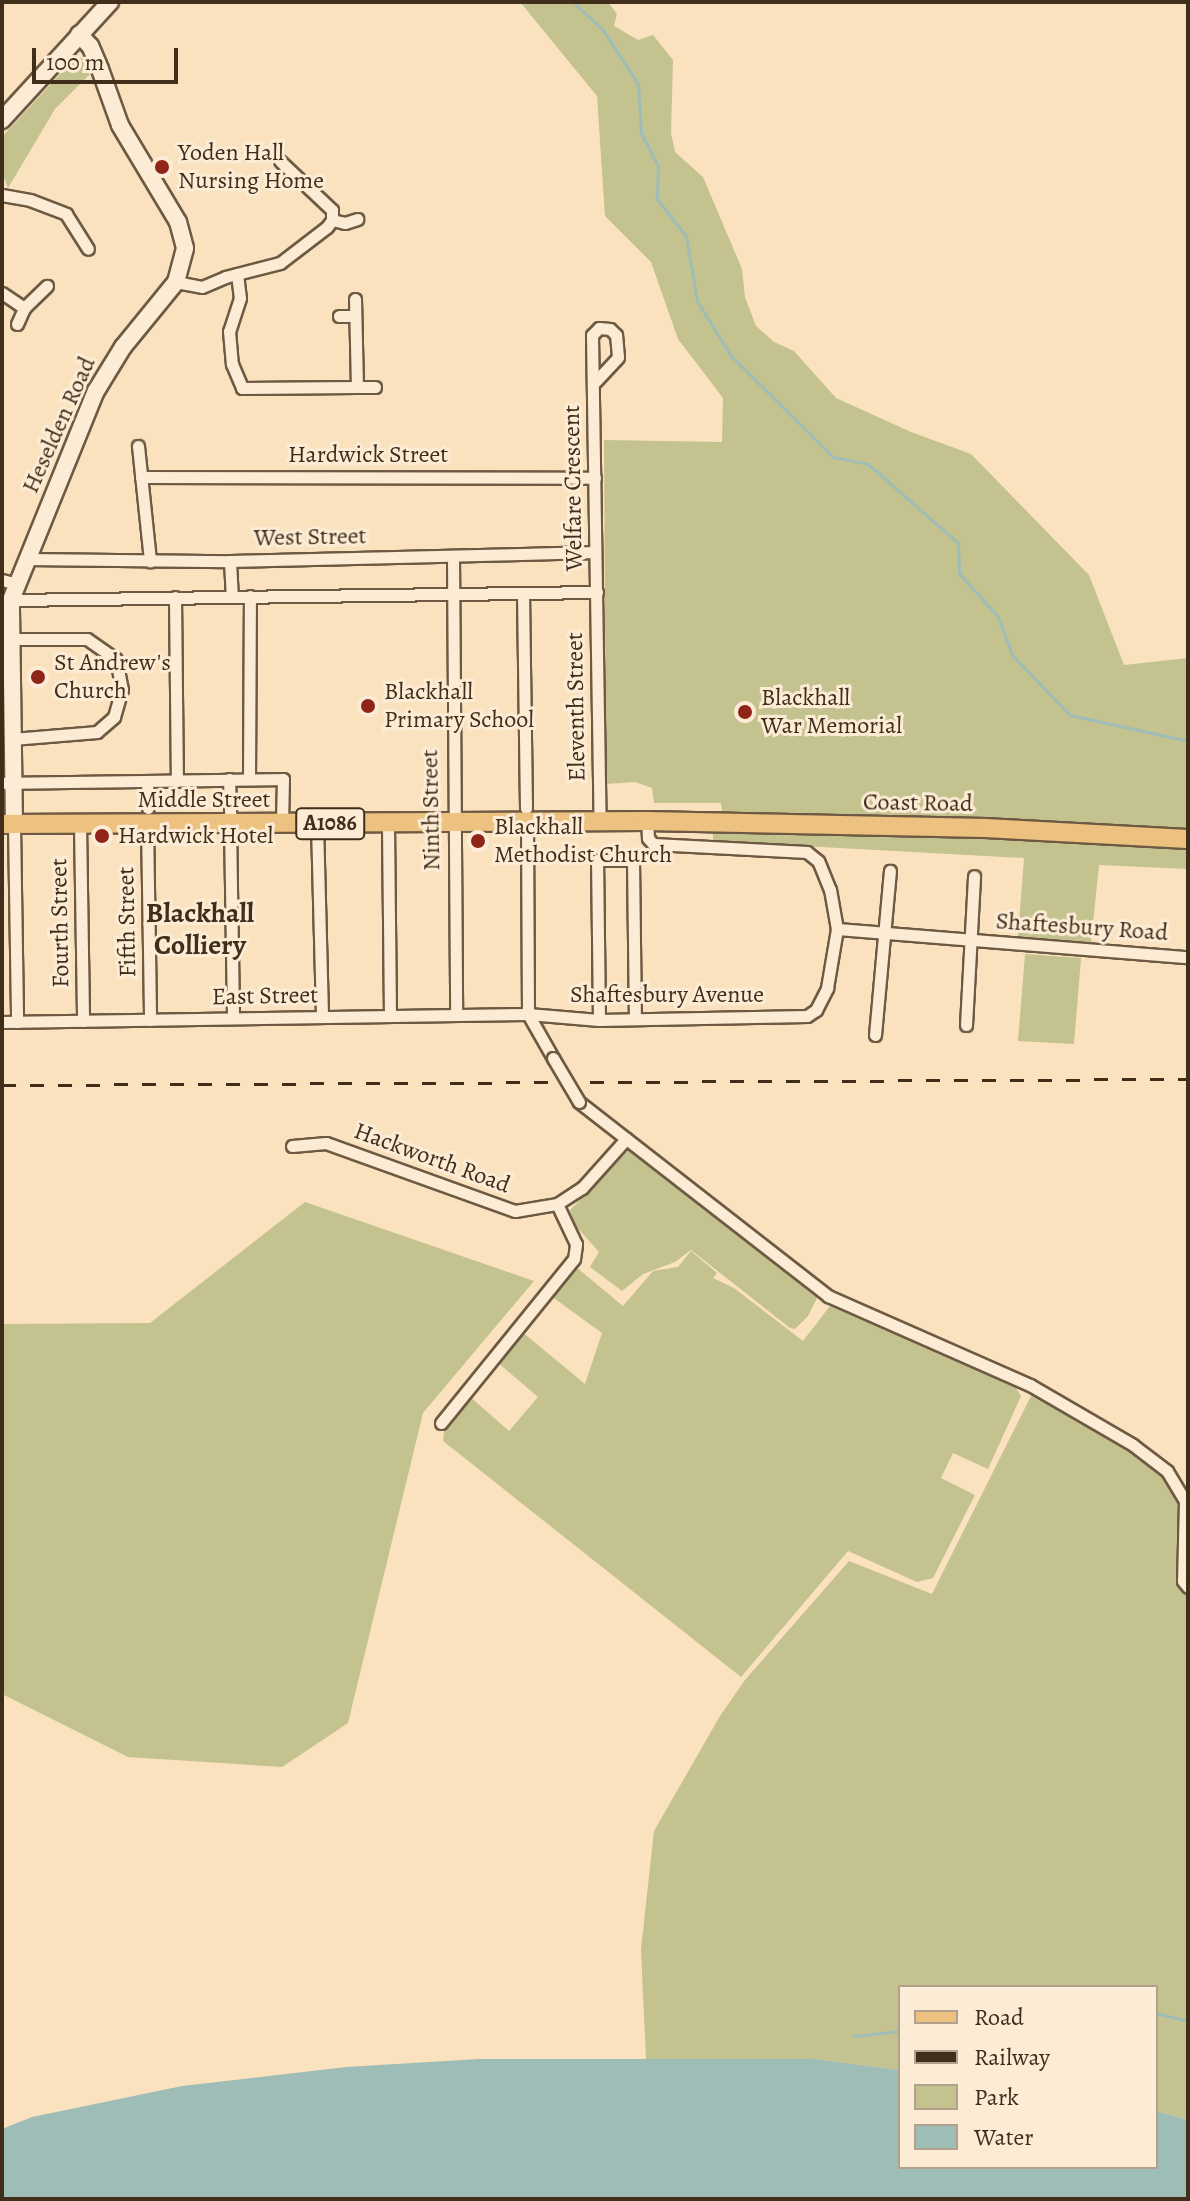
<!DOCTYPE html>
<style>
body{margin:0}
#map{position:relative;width:1190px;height:2201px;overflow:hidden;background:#fae2bf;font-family:Alegreya,serif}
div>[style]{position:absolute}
.green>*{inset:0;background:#c4c28e}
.water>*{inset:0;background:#9fbdb7}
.stream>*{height:3px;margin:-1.5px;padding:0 1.5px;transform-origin:1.5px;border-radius:1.5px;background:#9fbdb7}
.roads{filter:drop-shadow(2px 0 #6e5a43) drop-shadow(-2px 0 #6e5a43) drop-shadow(0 2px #6e5a43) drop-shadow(0 -2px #6e5a43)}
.street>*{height:11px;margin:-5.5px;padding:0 5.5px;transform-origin:5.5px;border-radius:5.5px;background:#fcecd5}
.secondary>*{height:16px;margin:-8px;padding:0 8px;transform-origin:8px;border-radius:8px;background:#fcecd5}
.primary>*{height:18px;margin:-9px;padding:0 9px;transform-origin:9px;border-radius:9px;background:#edc180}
.rail>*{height:3px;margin-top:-1.5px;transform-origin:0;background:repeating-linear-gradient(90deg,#402d1a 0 14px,transparent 0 28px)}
.bridges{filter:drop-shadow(2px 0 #6e5a43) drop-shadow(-2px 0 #6e5a43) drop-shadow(0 2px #6e5a43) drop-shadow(0 -2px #6e5a43)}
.street-bridge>*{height:11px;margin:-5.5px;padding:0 5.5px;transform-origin:5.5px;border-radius:5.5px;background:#fcecd5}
.dots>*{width:22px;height:22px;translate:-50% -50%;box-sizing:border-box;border:4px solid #fcecd5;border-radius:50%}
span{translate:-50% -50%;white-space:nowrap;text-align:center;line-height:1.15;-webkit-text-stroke:6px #fcecd5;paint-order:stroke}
.shield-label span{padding:2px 6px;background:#fcecd5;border:2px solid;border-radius:6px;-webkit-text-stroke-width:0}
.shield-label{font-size:22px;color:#402d1a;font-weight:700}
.poi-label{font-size:24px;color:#402d1a}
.left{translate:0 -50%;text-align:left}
.street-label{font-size:24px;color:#402d1a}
.quarter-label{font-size:28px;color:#402d1a;font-weight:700}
.frame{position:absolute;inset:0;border:4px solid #402d1a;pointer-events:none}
.legend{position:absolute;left:898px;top:1985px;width:260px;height:184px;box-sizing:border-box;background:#fcecd5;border:2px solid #b1a08a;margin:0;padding:10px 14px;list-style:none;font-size:24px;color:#402d1a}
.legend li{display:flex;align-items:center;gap:16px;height:40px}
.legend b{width:40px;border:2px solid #b1a08a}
.scale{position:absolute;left:32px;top:48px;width:146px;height:36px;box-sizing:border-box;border:4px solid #402d1a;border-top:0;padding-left:10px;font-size:24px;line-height:28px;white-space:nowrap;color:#402d1a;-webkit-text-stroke:6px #fcecd5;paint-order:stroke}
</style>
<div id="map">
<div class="green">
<i style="clip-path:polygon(520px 2px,608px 2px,617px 14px,614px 26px,638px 40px,653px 35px,673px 60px,671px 133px,675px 152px,703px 177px,742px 269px,745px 297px,756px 326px,774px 342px,794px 351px,836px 398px,911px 432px,971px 454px,1089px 575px,1124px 665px,1188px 658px,1188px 828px,722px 812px,721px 803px,654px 803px,652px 788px,635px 782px,606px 784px,604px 440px,722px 442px,723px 398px,678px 339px,651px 262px,605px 216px,597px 96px)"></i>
<i style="clip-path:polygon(82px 58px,90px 63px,93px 71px,55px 109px,8px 188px,2px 173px,2px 137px,74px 59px)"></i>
<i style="clip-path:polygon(713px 830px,892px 832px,1188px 848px,1188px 869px,1099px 865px,1091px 943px,1018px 937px,1024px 858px,713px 841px)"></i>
<i style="clip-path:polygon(1025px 954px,1081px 958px,1074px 1044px,1018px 1041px)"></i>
<i style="clip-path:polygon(629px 1150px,817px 1298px,808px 1316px,795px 1329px,790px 1328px,691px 1250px,675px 1262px,643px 1274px,622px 1291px,590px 1267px,599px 1252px,574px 1224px,570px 1210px)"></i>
<i style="clip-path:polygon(305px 1202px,534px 1281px,423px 1413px,348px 1723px,282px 1767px,128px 1757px,2px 1694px,2px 1324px,150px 1323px)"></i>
<i style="clip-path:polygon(691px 1251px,717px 1273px,713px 1278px,734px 1288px,803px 1341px,830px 1306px,1014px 1385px,1021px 1396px,988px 1469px,953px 1453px,941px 1478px,975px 1495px,933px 1578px,917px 1582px,848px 1551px,741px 1677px,443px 1441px,445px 1423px,468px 1395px,509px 1431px,538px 1397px,496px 1361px,521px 1331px,585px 1384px,602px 1333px,551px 1296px,575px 1266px,623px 1306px,653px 1271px,678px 1267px)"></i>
<i style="clip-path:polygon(1035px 1388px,1133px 1445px,1188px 1497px,1188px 2120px,1156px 2111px,1156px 1987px,900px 1987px,900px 2070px,814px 2059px,646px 2060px,641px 1949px,654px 1831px,720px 1716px,745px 1680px,849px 1561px,932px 1594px)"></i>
</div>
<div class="water">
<i style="clip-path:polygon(479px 2059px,814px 2059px,900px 2070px,900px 2167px,1156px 2167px,1156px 2111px,1188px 2120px,1188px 2199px,2px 2199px,2px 2129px,32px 2117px,182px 2086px,346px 2067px)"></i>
</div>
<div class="stream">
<i style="left:573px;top:2px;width:41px;rotate:43deg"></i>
<i style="left:603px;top:30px;width:64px;rotate:57.1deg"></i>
<i style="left:638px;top:84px;width:49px;rotate:86.5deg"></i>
<i style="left:641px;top:133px;width:38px;rotate:63deg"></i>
<i style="left:658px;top:167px;width:32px;rotate:92deg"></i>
<i style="left:657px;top:199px;width:47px;rotate:51.9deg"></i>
<i style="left:686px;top:236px;width:66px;rotate:80.4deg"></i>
<i style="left:697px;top:301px;width:65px;rotate:58.3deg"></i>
<i style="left:731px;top:356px;width:144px;rotate:44.7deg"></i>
<i style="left:833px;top:457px;width:36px;rotate:11deg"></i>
<i style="left:868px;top:464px;width:120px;rotate:41.3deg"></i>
<i style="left:958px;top:543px;width:30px;rotate:88deg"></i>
<i style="left:959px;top:573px;width:59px;rotate:48.4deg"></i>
<i style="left:998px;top:617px;width:40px;rotate:69.8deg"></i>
<i style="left:1012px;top:655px;width:83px;rotate:46deg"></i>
<i style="left:1070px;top:715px;width:121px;rotate:12.4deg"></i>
<i style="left:1156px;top:2013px;width:33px;rotate:14deg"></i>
<i style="left:853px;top:2036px;width:47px;rotate:-6.1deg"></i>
</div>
<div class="roads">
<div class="street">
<i style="left:2px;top:195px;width:28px;rotate:10deg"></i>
<i style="left:30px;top:200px;width:39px;rotate:21deg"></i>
<i style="left:66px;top:214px;width:41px;rotate:57.8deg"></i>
<i style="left:332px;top:220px;width:13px;rotate:13deg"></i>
<i style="left:345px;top:223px;width:13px;rotate:-18deg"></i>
<i style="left:237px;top:274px;width:24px;rotate:83deg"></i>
<i style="left:240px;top:298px;width:35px;rotate:108deg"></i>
<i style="left:229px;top:331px;width:33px;rotate:85deg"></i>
<i style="left:232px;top:364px;width:26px;rotate:67deg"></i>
<i style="left:242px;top:388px;width:115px;rotate:-0.5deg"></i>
<i style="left:357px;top:387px;width:88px;rotate:-91.3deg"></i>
<i style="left:176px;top:282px;width:26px;rotate:11deg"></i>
<i style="left:202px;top:287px;width:25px;rotate:-23deg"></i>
<i style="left:225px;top:277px;width:57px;rotate:-14.3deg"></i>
<i style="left:280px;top:263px;width:59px;rotate:-37.5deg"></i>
<i style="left:327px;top:227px;width:9px;rotate:-54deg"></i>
<i style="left:332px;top:220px;width:10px;rotate:-90deg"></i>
<i style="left:332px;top:210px;width:71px;rotate:-136.7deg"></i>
<i style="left:2px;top:293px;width:27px;rotate:34deg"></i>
<i style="left:339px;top:316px;width:16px"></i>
<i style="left:17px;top:324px;width:17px;rotate:-66deg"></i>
<i style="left:24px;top:308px;width:32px;rotate:-44deg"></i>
<i style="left:594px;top:383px;width:35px;rotate:-47deg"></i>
<i style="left:618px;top:357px;width:22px;rotate:-95deg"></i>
<i style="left:616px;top:335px;width:8px;rotate:-135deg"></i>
<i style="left:610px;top:329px;width:11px;rotate:-175deg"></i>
<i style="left:599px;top:328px;width:10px;rotate:135deg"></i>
<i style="left:592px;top:335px;width:487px;rotate:89.1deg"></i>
<i style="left:357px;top:387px;width:18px"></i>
<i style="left:138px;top:446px;width:116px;rotate:84deg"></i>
<i style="left:141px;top:477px;width:454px;rotate:0.1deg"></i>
<i style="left:453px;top:557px;width:458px;rotate:89.6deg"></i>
<i style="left:26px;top:559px;width:204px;rotate:0.6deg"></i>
<i style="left:230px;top:561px;width:365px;rotate:-1.4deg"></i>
<i style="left:230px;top:561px;width:35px;rotate:87deg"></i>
<i style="left:2px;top:580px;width:16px;rotate:15deg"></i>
<i style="left:523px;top:593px;width:215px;rotate:89.2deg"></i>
<i style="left:175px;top:597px;width:184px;rotate:89.4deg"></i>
<i style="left:11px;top:600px;width:586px;rotate:-0.78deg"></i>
<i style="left:11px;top:639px;width:76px"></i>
<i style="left:87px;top:639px;width:35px;rotate:35deg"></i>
<i style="left:116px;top:659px;width:31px;rotate:79deg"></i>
<i style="left:122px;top:689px;width:29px;rotate:106deg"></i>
<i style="left:114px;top:717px;width:23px;rotate:139deg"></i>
<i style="left:97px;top:732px;width:85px;rotate:175.3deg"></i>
<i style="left:229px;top:779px;width:35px;rotate:88deg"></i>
<i style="left:249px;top:779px;width:183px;rotate:-89.7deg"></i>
<i style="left:147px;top:781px;width:27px;rotate:88deg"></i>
<i style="left:2px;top:783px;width:281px;rotate:-0.8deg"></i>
<i style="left:283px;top:779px;width:45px;rotate:91.3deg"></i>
<i style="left:527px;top:821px;width:193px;rotate:89.7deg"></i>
<i style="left:528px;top:1014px;width:51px;rotate:60.4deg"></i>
<i style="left:147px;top:823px;width:197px;rotate:89.1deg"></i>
<i style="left:14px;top:824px;width:198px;rotate:89.1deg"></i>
<i style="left:80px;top:824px;width:197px;rotate:89.1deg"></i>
<i style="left:230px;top:824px;width:194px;rotate:89.1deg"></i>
<i style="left:317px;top:824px;width:193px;rotate:88.5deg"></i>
<i style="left:388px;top:825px;width:191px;rotate:89.4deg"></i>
<i style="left:837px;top:929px;width:352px;rotate:4.6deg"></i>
<i style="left:599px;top:1020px;width:160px;rotate:-90.7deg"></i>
<i style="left:597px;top:860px;width:36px"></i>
<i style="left:633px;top:860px;width:159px;rotate:89.3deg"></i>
<i style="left:2px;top:1022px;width:526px;rotate:-0.87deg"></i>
<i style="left:528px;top:1014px;width:71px;rotate:4.8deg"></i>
<i style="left:599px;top:1020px;width:208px;rotate:-1.1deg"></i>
<i style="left:807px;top:1016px;width:11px;rotate:-34deg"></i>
<i style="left:816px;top:1010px;width:25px;rotate:-63deg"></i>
<i style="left:827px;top:988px;width:60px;rotate:-80.4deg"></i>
<i style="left:837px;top:929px;width:40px;rotate:-100deg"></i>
<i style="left:830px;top:890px;width:31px;rotate:-112deg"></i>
<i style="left:818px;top:861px;width:14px;rotate:-141deg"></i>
<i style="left:807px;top:852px;width:154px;rotate:-177deg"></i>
<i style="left:653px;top:844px;width:8px;rotate:-130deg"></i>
<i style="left:648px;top:838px;width:17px;rotate:-93deg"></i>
<i style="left:966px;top:1025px;width:149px;rotate:-86.9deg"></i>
<i style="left:875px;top:1035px;width:165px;rotate:-84.8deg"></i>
<i style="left:579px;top:1102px;width:316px;rotate:37.9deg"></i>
<i style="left:828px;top:1296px;width:221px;rotate:23.8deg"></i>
<i style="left:1030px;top:1385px;width:119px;rotate:30.2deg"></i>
<i style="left:1133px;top:1445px;width:43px;rotate:37.4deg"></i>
<i style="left:1167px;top:1471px;width:35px;rotate:59deg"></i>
<i style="left:1185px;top:1501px;width:80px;rotate:91.4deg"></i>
<i style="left:1183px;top:1581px;width:8px;rotate:50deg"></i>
<i style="left:292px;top:1146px;width:34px;rotate:-5deg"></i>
<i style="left:326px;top:1143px;width:201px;rotate:19.8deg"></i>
<i style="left:515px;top:1211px;width:43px;rotate:-9.5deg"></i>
<i style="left:441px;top:1423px;width:211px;rotate:-51deg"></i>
<i style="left:574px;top:1259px;width:15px;rotate:-82deg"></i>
<i style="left:576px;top:1244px;width:44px;rotate:-115.4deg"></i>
<i style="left:557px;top:1204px;width:30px;rotate:-33deg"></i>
<i style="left:582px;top:1188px;width:66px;rotate:-48.1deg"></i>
</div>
<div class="secondary">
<i style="left:2px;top:120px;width:160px;rotate:-47.5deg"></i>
<i style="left:14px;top:824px;width:224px;rotate:-90.8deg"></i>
<i style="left:11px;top:600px;width:226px;rotate:-67.9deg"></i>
<i style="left:96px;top:391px;width:52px;rotate:-58.5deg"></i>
<i style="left:123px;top:347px;width:84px;rotate:-50.8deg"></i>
<i style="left:176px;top:282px;width:35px;rotate:-75deg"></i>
<i style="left:185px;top:248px;width:27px;rotate:-105deg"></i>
<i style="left:178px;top:222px;width:113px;rotate:-120.9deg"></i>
<i style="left:120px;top:125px;width:59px;rotate:-109.7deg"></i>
<i style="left:100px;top:69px;width:25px;rotate:-113deg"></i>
<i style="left:90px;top:46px;width:16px;rotate:-133deg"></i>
</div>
<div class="primary">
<i style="left:2px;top:824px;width:645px;rotate:-0.27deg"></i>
<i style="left:647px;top:821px;width:338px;rotate:1.2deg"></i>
<i style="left:985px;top:828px;width:203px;rotate:3.1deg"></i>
</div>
</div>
<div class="rail">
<i style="left:2px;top:1085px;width:1186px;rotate:-0.29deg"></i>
</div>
<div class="bridges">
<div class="street-bridge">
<i style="left:553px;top:1058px;width:51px;rotate:59.4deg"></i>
</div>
</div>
<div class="dots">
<i style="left:162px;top:167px;background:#8f2418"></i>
<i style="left:38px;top:677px;background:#8f2418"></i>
<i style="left:368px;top:706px;background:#8f2418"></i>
<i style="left:745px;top:712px;background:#8f2418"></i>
<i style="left:102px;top:836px;background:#8f2418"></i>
<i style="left:478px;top:841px;background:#8f2418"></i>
</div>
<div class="shield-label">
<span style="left:330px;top:824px">A1086</span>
</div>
<div class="poi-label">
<span class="left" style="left:178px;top:167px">Yoden Hall<br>Nursing Home</span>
<span class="left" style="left:54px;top:677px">St Andrew's<br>Church</span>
<span class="left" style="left:384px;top:706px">Blackhall<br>Primary School</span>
<span class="left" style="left:761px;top:712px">Blackhall<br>War Memorial</span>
<span class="left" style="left:494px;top:841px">Blackhall<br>Methodist Church</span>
<span class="left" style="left:118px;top:836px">Hardwick Hotel</span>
</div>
<div class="street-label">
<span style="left:59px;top:425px;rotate:-66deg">Heselden Road</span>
<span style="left:368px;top:455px">Hardwick Street</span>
<span style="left:573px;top:488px;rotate:-91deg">Welfare Crescent</span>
<span style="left:310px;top:537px;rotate:-1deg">West Street</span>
<span style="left:576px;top:707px;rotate:-91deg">Eleventh Street</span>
<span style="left:204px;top:800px">Middle Street</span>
<span style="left:918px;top:803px;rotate:1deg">Coast Road</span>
<span style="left:431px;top:810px;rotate:-91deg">Ninth Street</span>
<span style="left:127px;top:922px;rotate:-91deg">Fifth Street</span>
<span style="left:60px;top:923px;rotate:-91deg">Fourth Street</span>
<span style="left:1082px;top:927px;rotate:4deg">Shaftesbury Road</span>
<span style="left:667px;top:995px">Shaftesbury Avenue</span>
<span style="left:265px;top:996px;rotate:-1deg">East Street</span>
<span style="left:432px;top:1158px;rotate:20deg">Hackworth Road</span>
</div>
<div class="quarter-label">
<span style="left:200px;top:929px">Blackhall<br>Colliery</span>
</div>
<div class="frame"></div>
<ul class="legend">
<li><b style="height:10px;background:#edc180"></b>Road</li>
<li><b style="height:10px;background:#402d1a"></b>Railway</li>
<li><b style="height:22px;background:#c4c28e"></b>Park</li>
<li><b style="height:22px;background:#9fbdb7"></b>Water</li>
</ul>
<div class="scale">100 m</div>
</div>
